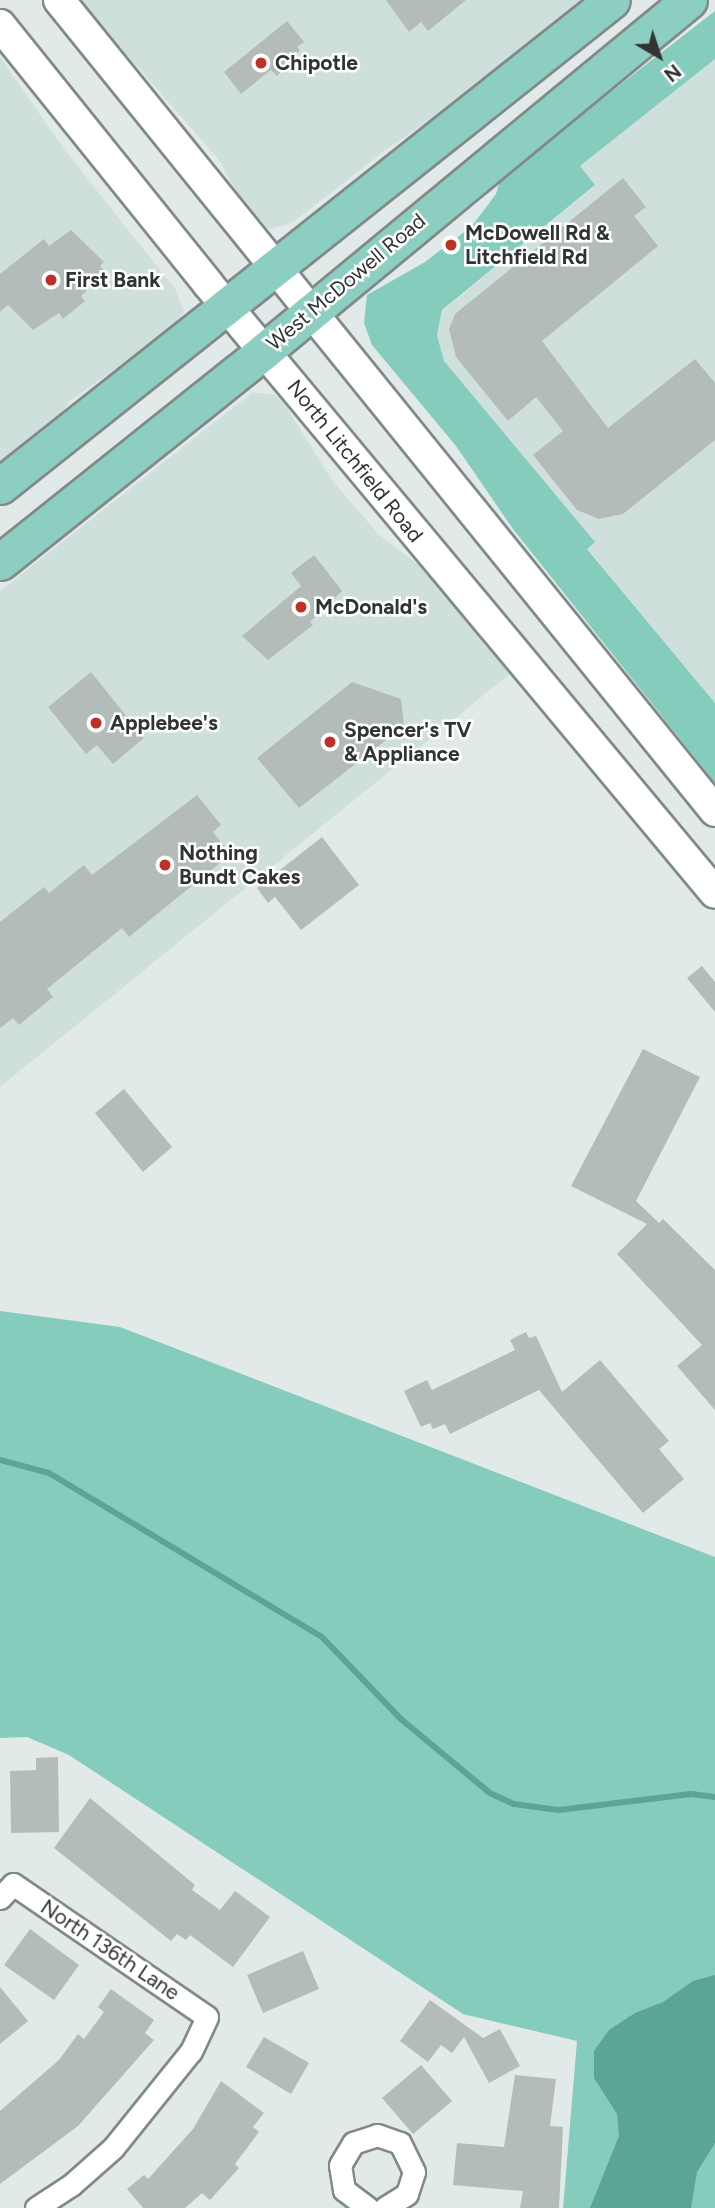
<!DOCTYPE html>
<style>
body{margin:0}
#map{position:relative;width:715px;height:2208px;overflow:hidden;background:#e1eae8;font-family:Figtree,sans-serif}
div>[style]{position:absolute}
.built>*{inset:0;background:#cfe0dc}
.green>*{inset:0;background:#85ccbc}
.water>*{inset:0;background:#5ca596}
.stream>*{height:6px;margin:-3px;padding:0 3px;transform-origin:3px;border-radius:3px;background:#5ca596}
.building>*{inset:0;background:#b3bcb9}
.roads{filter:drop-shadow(2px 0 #818a88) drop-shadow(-2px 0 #818a88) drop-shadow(0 2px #818a88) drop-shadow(0 -2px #818a88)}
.minor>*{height:21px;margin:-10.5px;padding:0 10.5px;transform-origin:10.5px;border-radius:10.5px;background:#fff}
.secondary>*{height:30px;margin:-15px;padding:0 15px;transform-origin:15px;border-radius:15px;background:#fff}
.primary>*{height:35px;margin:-17.5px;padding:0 17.5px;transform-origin:17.5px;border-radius:17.5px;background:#8dcec2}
.dots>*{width:19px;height:19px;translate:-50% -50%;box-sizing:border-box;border:4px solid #fff;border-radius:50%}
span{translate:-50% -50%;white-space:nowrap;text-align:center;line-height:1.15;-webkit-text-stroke:5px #fff;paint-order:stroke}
.poi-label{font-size:21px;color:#303433;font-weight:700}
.left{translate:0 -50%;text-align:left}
.street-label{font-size:21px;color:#303433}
.north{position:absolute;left:624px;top:21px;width:70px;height:70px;-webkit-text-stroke:5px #fff;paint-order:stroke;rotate:141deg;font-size:19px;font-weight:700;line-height:28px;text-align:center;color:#303433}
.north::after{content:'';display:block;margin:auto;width:24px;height:32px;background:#303433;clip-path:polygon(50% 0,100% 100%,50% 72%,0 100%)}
</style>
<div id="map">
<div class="built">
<i style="clip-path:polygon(79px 0,586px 0,474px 90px,387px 149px,292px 223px,269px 229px,250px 215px,218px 159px)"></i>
<i style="clip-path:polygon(0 57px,64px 149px,176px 290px,184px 312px,175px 327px,70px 401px,48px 434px,0 468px)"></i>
<i style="clip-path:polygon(715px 59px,715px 703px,587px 548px,594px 541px,444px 361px,437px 335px,442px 311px,595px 186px,580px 166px)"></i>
<i style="clip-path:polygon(253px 392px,275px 395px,285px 405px,332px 480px,378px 534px,424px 569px,511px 673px,0 1087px,0 591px)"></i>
</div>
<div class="green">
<i style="clip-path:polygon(715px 11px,715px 59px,580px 166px,595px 185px,442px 310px,437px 335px,444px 361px,595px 542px,587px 549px,715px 703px,715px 783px,513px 529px,456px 446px,372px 345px,364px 323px,367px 295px,425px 262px,472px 226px,496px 194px,501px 177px)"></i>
<i style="clip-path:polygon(0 1311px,120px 1327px,715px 1557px,715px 2208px,563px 2208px,577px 2041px,463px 2014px,69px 1755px,27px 1737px,0 1738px)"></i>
</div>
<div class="water">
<i style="clip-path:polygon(715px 1975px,715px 2143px,697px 2172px,691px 2208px,590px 2208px,619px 2136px,617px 2114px,594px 2078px,594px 2051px,609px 2030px,635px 2013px,663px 2002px,693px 1981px)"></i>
</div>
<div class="stream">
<i style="left:0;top:1460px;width:51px;rotate:14.9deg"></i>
<i style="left:49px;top:1473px;width:318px;rotate:31deg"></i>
<i style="left:322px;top:1637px;width:115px;rotate:46.1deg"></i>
<i style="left:402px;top:1720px;width:114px;rotate:39.7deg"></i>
<i style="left:490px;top:1793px;width:26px;rotate:25deg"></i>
<i style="left:514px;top:1804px;width:45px;rotate:7.6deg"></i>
<i style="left:559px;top:1810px;width:133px;rotate:-6.9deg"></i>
<i style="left:691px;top:1794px;width:24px;rotate:7deg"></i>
</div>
<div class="building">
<i style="clip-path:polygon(386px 0,466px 0,428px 31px,421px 22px,409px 32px)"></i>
<i style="clip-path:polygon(287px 21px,304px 42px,297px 47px,300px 50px,277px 76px,271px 70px,241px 94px,224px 72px)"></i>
<i style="clip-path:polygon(623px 178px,646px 207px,634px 216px,658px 246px,542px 341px,608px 428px,695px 359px,715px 383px,715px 440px,623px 514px,599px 519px,577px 510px,533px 455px,563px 431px,536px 397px,508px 421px,456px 357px,449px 329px,455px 314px)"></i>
<i style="clip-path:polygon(71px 230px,104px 262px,100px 266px,105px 273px,81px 296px,85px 301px,63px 319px,59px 313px,33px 330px,8px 305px,0 312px,0 274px,44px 239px,49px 246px)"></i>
<i style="clip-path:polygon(314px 555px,342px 591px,310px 622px,313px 625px,268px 660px,242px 636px,301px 586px,291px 573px)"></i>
<i style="clip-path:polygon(91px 672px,144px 738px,113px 764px,97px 745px,86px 754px,48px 707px)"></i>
<i style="clip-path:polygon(352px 682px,401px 699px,404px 726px,299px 808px,257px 758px)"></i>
<i style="clip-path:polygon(197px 795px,221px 825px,213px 832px,231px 854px,129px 937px,122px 928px,47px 989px,53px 997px,19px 1025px,13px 1018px,0 1028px,0 922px,44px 887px,49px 893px,84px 865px,92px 875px)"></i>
<i style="clip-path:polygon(322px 837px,359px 885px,301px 930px,275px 897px,268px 903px,257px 888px)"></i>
<i style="clip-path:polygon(702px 966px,715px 982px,715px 1012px,687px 978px)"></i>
<i style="clip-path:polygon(643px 1049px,700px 1077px,636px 1201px,659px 1223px,663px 1219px,715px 1270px,715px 1410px,677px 1366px,702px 1345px,617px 1254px,647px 1224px,571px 1186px)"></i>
<i style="clip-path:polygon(124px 1089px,172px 1147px,143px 1172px,95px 1113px)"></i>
<i style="clip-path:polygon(526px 1332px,529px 1338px,536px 1336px,562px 1392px,600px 1360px,669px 1441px,659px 1449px,684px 1479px,643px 1513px,539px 1390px,450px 1434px,445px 1424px,433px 1429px,430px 1423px,421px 1427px,404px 1391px,427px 1380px,432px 1390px,515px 1350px,510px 1340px)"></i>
<i style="clip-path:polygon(58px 1757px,59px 1832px,11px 1833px,10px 1771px,36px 1770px,36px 1758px)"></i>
<i style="clip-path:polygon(90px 1798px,195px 1885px,192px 1890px,220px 1910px,235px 1891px,270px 1917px,233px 1967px,190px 1935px,186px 1940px,177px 1934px,171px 1941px,54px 1848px)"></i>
<i style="clip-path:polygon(30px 1929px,79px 1965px,54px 2000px,4px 1965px)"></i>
<i style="clip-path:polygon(303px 1951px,319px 1989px,263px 2013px,247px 1975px)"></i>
<i style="clip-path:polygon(0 1987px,28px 2021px,0 2044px)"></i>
<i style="clip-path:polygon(111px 1989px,154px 2020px,145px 2033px,154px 2040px,78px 2126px,0 2184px,0 2111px,59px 2060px,78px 2034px,84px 2039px,104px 2012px,98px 2007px)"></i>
<i style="clip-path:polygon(430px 2000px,483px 2038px,500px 2029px,520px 2066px,489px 2083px,464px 2037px,452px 2053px,441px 2045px,428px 2062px,400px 2041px)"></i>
<i style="clip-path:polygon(264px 2037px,309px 2063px,291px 2094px,246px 2067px)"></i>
<i style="clip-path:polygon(421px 2065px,452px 2101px,413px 2134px,382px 2098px)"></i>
<i style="clip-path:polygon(515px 2075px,556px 2079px,550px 2126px,563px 2127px,559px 2208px,520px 2208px,523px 2191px,453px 2185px,457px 2143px,504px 2147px)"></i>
<i style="clip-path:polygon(221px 2081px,264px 2113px,253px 2127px,259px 2132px,235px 2164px,239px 2168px,210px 2200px,202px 2193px,185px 2208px,143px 2208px,127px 2189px,144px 2175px,148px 2179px,193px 2129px)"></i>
</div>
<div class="roads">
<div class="minor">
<i style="left:0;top:1898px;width:19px;rotate:-47deg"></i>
<i style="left:13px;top:1884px;width:235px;rotate:34.4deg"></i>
<i style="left:207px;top:2017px;width:38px;rotate:115deg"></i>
<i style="left:191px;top:2051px;width:124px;rotate:128.8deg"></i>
<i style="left:113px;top:2148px;width:56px;rotate:138.6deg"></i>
<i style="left:71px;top:2185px;width:42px;rotate:146.7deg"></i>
<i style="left:368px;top:2208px;width:30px;rotate:-143deg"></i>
<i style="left:344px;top:2190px;width:25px;rotate:-99deg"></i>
<i style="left:340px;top:2165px;width:26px;rotate:-59deg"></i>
<i style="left:353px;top:2143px;width:25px;rotate:-18deg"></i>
<i style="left:377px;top:2135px;width:24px;rotate:19deg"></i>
<i style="left:400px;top:2143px;width:32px;rotate:64deg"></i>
<i style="left:414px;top:2172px;width:23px;rotate:108deg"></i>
<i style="left:407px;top:2194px;width:26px;rotate:148deg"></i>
</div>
<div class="secondary">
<i style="left:59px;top:0;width:1043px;rotate:51.03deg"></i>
<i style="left:0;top:25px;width:332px;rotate:51.2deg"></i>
<i style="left:208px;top:284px;width:792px;rotate:50.22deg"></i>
</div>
<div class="primary">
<i style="left:0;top:486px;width:781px;rotate:-38.45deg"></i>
<i style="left:0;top:562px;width:338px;rotate:-38.6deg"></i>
<i style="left:264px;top:351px;width:551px;rotate:-39.55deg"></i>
</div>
</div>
<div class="dots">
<i style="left:261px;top:63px;background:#be3126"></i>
<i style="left:451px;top:245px;background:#be3126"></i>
<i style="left:51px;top:280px;background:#be3126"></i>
<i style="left:301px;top:607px;background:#be3126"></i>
<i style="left:96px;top:723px;background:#be3126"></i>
<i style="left:330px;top:742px;background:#be3126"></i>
<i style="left:165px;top:865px;background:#be3126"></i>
</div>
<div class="poi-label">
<span class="left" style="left:275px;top:63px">Chipotle</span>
<span class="left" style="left:465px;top:245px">McDowell Rd &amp;<br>Litchfield Rd</span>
<span class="left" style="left:65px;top:280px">First Bank</span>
<span class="left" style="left:315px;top:607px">McDonald's</span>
<span class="left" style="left:110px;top:723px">Applebee's</span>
<span class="left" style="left:344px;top:742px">Spencer's TV<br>&amp; Appliance</span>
<span class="left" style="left:179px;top:865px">Nothing<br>Bundt Cakes</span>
</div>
<div class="street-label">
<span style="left:346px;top:282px;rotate:-40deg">West McDowell Road</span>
<span style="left:355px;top:461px;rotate:51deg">North Litchfield Road</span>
<span style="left:110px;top:1950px;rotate:34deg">North 136th Lane</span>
</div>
<div class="north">N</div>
</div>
